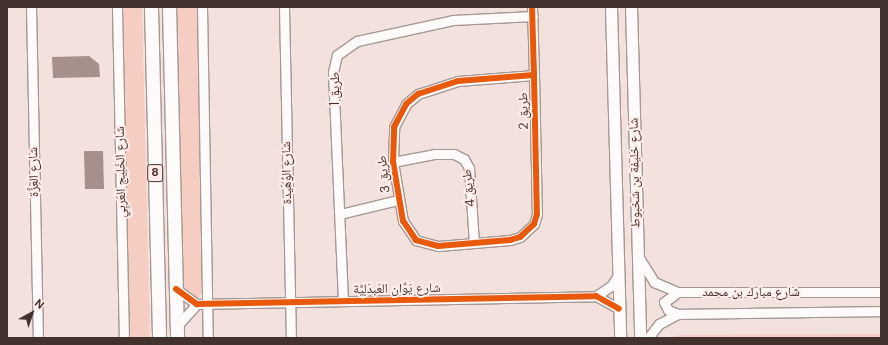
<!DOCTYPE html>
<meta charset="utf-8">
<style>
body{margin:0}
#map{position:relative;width:888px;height:345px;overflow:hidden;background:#f2e1dc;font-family:"DM Sans","Noto Naskh Arabic",sans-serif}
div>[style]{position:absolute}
.green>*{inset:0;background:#f6cdc3}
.building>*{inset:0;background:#a5908b}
.roads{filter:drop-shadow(1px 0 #a69894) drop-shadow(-1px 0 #a69894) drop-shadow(0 1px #a69894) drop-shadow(0 -1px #a69894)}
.minor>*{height:9px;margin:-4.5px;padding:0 4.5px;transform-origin:4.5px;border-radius:4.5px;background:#fdfafa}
.major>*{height:11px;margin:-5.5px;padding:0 5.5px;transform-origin:5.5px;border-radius:5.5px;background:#fdfafa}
.highway>*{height:13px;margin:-6.5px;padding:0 6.5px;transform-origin:6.5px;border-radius:6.5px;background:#fdfafa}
.cycleway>*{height:6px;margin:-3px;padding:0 3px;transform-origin:3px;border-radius:3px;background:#e8590c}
span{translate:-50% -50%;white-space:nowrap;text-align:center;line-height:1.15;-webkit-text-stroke:4px #fdece8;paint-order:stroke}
.shield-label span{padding:1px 3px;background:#fdece8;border:1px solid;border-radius:3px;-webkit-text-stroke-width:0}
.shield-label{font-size:12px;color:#42322e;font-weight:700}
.street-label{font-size:13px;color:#42322e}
.frame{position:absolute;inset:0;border:8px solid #42322e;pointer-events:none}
.north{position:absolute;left:12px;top:293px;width:40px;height:40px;-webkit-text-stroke:3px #fdece8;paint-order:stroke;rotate:40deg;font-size:11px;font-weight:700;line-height:16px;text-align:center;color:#42322e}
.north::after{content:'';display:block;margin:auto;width:14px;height:18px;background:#42322e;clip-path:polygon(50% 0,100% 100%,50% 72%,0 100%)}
</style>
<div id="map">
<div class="green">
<i style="clip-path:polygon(117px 7px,142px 7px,150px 338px,126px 338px)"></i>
<i style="clip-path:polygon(176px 7px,200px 7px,205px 289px,198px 298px,191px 297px,181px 286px)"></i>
<i style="clip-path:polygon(881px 334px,881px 338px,671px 338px,679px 335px)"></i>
</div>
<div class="building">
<i style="clip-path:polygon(89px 56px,99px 64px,100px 77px,53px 78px,52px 57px)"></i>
<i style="clip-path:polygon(84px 151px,103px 151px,104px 189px,85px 189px)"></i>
</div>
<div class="roads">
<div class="minor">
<i style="left:31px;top:7px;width:331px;rotate:88.8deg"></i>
<i style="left:117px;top:7px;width:331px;rotate:88.8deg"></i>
<i style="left:202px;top:7px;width:331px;rotate:89deg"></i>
<i style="left:284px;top:7px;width:331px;rotate:88.8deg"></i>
<i style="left:532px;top:7px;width:68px;rotate:88.3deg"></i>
<i style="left:534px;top:75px;width:139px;rotate:88.8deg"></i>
<i style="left:537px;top:214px;width:10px;rotate:107deg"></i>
<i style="left:534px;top:224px;width:19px;rotate:137deg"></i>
<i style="left:520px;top:237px;width:10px;rotate:163deg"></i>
<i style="left:510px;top:240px;width:72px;rotate:175.2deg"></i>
<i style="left:438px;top:246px;width:23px;rotate:-165deg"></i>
<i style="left:416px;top:240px;width:23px;rotate:-124deg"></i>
<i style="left:403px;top:221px;width:60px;rotate:-99.6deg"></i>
<i style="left:393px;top:162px;width:35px;rotate:-88deg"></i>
<i style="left:394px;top:127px;width:26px;rotate:-62deg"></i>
<i style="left:406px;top:104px;width:16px;rotate:-40deg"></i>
<i style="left:418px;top:94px;width:42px;rotate:-18deg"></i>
<i style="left:458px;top:81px;width:76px;rotate:-4.5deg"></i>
<i style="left:393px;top:162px;width:43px;rotate:-10.8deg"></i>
<i style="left:435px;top:154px;width:19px"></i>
<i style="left:454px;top:154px;width:11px;rotate:27deg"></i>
<i style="left:464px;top:159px;width:10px;rotate:61deg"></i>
<i style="left:469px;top:168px;width:75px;rotate:86.2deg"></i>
<i style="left:340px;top:214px;width:60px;rotate:-13.6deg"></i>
<i style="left:638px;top:256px;width:31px;rotate:58deg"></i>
<i style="left:654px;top:282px;width:26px;rotate:23deg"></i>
<i style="left:678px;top:292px;width:203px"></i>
<i style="left:176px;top:289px;width:26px;rotate:36deg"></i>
<i style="left:197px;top:304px;width:399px;rotate:-1.1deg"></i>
<i style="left:596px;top:296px;width:26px;rotate:29deg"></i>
<i style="left:678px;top:292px;width:17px;rotate:144deg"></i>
<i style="left:664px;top:302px;width:9px;rotate:63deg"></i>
<i style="left:668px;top:310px;width:11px;rotate:22deg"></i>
<i style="left:596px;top:296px;width:18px;rotate:-34deg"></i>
<i style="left:611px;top:286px;width:14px;rotate:-56deg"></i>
<i style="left:343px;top:301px;width:229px;rotate:-92.5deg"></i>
<i style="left:333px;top:72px;width:17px;rotate:-77deg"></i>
<i style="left:337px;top:55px;width:24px;rotate:-35deg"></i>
<i style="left:357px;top:41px;width:98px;rotate:-12.3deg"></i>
<i style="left:453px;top:20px;width:80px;rotate:-2.9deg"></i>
<i style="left:177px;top:326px;width:30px;rotate:-48deg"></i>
<i style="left:648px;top:338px;width:18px;rotate:-52deg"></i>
<i style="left:659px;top:324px;width:21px;rotate:-28deg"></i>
<i style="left:678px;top:314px;width:203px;rotate:-0.8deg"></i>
</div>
<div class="major">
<i style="left:611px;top:7px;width:331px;rotate:88.4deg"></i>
<i style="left:631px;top:7px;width:331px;rotate:88.4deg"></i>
</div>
<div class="highway">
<i style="left:151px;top:7px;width:331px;rotate:88.6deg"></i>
<i style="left:169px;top:7px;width:331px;rotate:88.6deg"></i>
</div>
</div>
<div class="cycleway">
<i style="left:532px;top:7px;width:68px;rotate:88.3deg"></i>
<i style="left:534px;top:75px;width:139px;rotate:88.8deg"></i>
<i style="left:537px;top:214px;width:10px;rotate:107deg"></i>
<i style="left:534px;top:224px;width:19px;rotate:137deg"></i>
<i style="left:520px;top:237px;width:10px;rotate:163deg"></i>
<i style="left:510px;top:240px;width:72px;rotate:175.2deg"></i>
<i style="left:438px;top:246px;width:23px;rotate:-165deg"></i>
<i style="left:416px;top:240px;width:23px;rotate:-124deg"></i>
<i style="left:403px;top:221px;width:60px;rotate:-99.6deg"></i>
<i style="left:393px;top:162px;width:35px;rotate:-88deg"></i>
<i style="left:394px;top:127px;width:26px;rotate:-62deg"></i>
<i style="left:406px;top:104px;width:16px;rotate:-40deg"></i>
<i style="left:418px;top:94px;width:42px;rotate:-18deg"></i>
<i style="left:458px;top:81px;width:76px;rotate:-4.5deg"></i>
<i style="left:176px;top:289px;width:26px;rotate:36deg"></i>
<i style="left:197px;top:304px;width:399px;rotate:-1.1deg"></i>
<i style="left:596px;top:296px;width:26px;rotate:29deg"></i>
</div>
<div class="shield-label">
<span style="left:155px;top:173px">8</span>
</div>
<div class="street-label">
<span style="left:335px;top:89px;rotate:-90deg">طريق 1</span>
<span style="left:524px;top:111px;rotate:-91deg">طريق 2</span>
<span style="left:34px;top:172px;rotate:-91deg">شارع العِزَّة</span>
<span style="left:121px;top:172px;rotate:-91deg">شارع الخَلِيج العَربِي</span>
<span style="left:287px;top:173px;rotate:-91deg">شارع الوُهَيدة</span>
<span style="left:635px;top:173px;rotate:-91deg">شارع خليفة بن شخبوط</span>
<span style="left:384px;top:174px;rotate:-96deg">طريق 3</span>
<span style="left:469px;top:188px;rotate:-96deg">طريق 4</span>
<span style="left:397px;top:289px;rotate:-1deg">شارع يَوَّان العَبدَلِيَّة</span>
<span style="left:751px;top:292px">شارع مبارك بن محمد</span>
</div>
<div class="frame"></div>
<div class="north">N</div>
</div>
